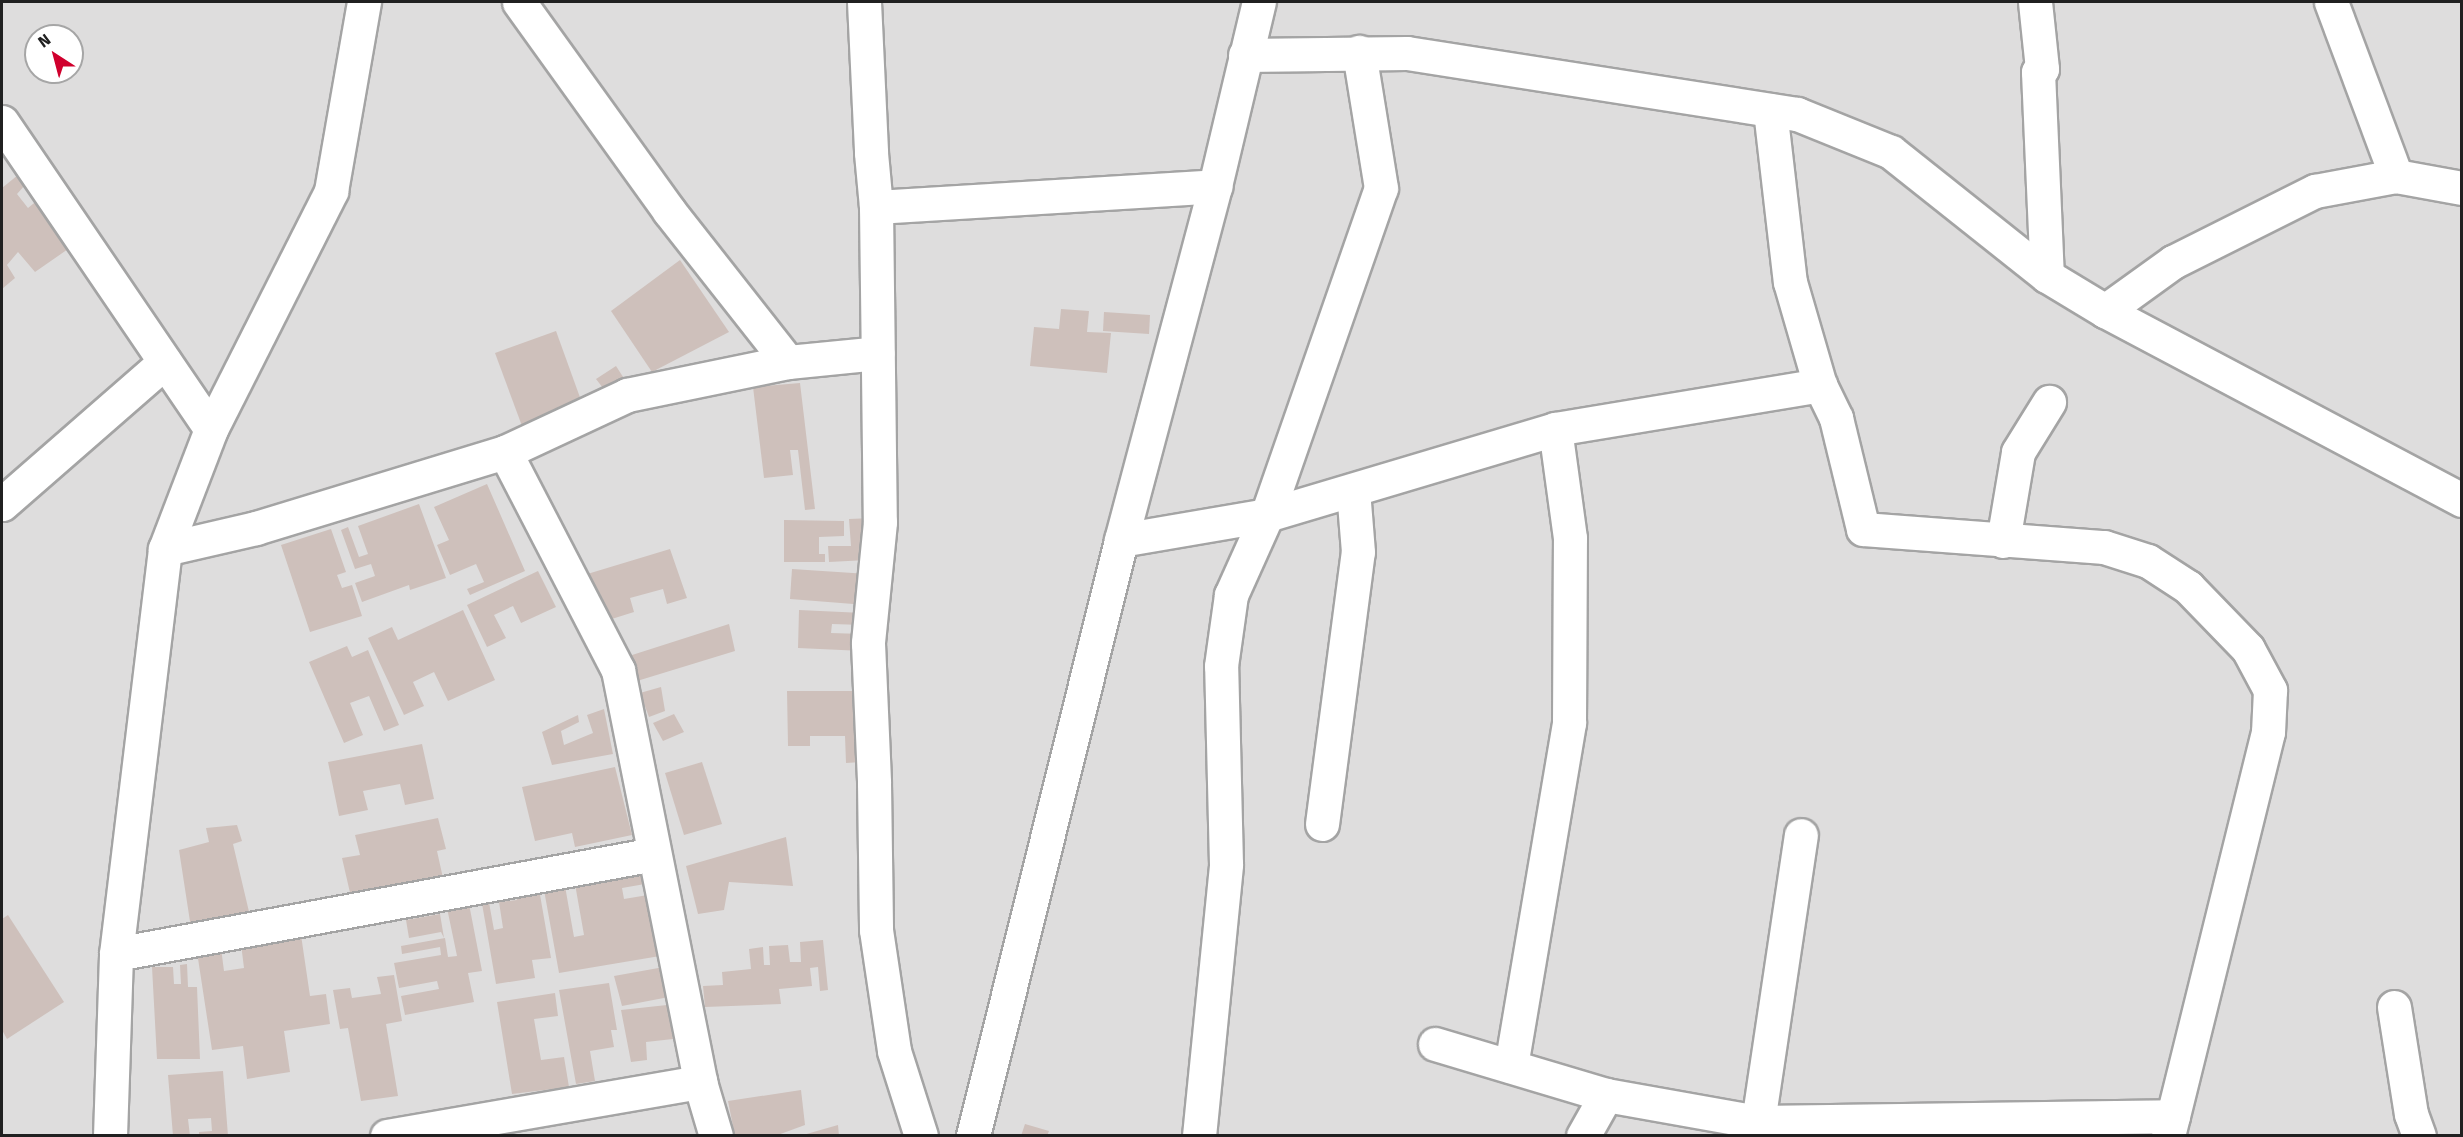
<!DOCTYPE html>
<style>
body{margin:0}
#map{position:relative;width:2463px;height:1137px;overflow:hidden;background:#f1ebe6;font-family:"Fira Sans",sans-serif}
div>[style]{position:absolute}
.residential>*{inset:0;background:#dedddd}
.building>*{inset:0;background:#cec0bb}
.roads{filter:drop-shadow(2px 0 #a4a4a4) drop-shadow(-2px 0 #a4a4a4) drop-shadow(0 2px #a4a4a4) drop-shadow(0 -2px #a4a4a4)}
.minor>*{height:33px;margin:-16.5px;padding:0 16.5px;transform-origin:16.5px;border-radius:16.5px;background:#fff}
span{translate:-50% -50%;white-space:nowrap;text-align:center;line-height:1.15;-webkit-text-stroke:4.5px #fff;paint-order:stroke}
.frame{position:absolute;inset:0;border:3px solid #202020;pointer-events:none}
.north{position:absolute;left:24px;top:24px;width:60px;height:60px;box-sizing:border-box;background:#fff;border:2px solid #a6a6a6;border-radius:50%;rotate:324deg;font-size:16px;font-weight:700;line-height:24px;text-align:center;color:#202020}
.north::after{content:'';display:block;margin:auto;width:21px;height:27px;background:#d0002d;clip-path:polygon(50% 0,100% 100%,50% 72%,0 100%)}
</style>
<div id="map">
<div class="residential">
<i style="clip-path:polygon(evenodd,2px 2px,2461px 2px,2461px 1135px,2px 1135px,2px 2px,36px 36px,72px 36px,72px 72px,36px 72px,36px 36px)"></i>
</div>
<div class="building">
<i style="clip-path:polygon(18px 175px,25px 185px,17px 194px,28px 208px,39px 199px,71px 247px,35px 272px,18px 252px,7px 265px,15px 278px,2px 289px,2px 188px)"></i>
<i style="clip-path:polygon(680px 260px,729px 332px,652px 372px,611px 311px)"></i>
<i style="clip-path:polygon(1061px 309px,1089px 311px,1087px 332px,1111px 333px,1107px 373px,1030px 366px,1034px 327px,1059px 329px)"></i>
<i style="clip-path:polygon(1104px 312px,1150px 315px,1149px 334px,1103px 331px)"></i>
<i style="clip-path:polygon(556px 331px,582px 403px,522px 426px,495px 353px)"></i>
<i style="clip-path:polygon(616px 366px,625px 380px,606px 392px,596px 379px)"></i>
<i style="clip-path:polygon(800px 383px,815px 509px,805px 510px,798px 450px,790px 450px,793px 475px,764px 478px,753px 387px)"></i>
<i style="clip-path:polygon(487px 484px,525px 571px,470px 595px,467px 589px,484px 582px,476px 564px,450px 575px,437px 545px,449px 540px,434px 507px)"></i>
<i style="clip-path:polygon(419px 504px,446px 578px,410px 590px,409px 585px,362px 602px,355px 583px,375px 576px,371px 564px,355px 569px,341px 530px,348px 527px,359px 557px,368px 554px,358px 526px)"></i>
<i style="clip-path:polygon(873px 518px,867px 560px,829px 562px,828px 546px,851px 546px,849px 519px)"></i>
<i style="clip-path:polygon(784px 520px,844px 521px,844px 536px,819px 537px,819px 554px,825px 554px,825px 562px,784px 562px)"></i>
<i style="clip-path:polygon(331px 529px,346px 572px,337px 575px,342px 588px,352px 585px,362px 616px,310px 632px,281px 545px)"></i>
<i style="clip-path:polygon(670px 549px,687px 598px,667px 604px,663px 589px,630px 598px,634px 612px,599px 623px,584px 575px)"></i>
<i style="clip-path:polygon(792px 569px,868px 574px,866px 605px,790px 599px)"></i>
<i style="clip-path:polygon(538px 571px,556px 607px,521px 623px,513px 606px,494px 615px,506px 638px,487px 647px,467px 605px)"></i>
<i style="clip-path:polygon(463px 610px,495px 680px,448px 701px,434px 672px,413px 682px,424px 706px,404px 715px,368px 638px,392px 627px,398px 640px)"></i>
<i style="clip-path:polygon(799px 610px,863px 613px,863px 625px,832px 624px,831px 633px,863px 634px,863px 651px,798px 648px)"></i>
<i style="clip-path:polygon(729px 624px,735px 651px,637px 681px,629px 656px)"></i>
<i style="clip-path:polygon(347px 646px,352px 657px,368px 650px,399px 725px,384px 731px,369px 696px,350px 703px,363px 735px,344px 743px,309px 662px)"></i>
<i style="clip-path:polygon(661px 687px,665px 711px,649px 717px,640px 693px)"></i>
<i style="clip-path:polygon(787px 691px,859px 691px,862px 762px,846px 763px,845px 736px,810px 736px,810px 746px,788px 746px)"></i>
<i style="clip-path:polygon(604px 709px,613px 754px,552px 765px,542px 732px,578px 715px,579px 722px,561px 731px,564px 745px,593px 733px,587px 715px)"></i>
<i style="clip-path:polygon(674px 714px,684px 732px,663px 741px,653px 723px)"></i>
<i style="clip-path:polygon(422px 744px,434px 799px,405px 805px,400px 784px,363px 791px,368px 810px,339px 816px,328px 762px)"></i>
<i style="clip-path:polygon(702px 762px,722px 824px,684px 835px,665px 773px)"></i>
<i style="clip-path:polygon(615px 767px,632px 835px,575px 847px,572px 833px,535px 841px,522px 787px)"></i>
<i style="clip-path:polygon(438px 818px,446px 849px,437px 851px,443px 878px,351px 897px,342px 858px,360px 855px,355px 835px)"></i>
<i style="clip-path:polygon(237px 825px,242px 841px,233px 844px,250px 916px,191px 928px,179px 850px,209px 842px,206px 828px)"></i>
<i style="clip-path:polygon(786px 837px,793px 886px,729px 882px,724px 910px,698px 914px,686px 866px)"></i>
<i style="clip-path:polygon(643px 872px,645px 884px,622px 888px,624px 899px,648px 895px,660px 956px,559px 973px,544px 890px,565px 886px,574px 937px,584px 935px,575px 884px)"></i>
<i style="clip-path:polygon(539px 889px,551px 958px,532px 960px,535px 978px,496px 984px,481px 898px,488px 897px,494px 930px,503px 928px,499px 902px,517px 900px,516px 892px)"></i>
<i style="clip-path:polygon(469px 904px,482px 971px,468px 973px,474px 1002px,405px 1015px,401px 996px,439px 989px,437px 981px,399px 988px,394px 963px,441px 955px,440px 947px,402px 954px,401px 946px,445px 938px,448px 957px,457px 956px,447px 908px)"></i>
<i style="clip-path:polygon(440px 914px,444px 938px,441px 932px,409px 938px,406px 920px)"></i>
<i style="clip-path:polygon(8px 915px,64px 1002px,7px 1039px,2px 1030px,2px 919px)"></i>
<i style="clip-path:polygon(301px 935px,310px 996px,326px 994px,330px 1024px,284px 1031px,290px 1072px,247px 1079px,243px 1046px,212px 1050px,197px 952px,221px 948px,224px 971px,244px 968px,241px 944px)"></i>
<i style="clip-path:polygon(823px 940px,828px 990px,820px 991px,818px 967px,810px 968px,812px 986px,779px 989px,781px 1004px,705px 1007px,703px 986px,723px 985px,722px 972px,751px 969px,749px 949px,763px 947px,764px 965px,770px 965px,769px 946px,788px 945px,790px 962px,801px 962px,800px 942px)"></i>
<i style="clip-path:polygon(187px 964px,188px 987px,197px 987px,200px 1059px,157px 1059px,152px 967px,173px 967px,174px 984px,181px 984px,180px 965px)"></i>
<i style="clip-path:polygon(664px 967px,669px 997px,622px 1006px,614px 976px)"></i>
<i style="clip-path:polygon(394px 975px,402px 1021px,386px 1024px,398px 1096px,361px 1101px,348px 1028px,340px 1029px,333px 990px,350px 988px,352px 998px,381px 994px,377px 977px)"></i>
<i style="clip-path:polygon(609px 983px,617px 1030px,611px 1030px,614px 1047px,590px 1051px,595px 1081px,576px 1084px,559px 990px)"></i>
<i style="clip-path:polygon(555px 993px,558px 1016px,534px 1019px,541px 1060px,564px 1057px,569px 1087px,512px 1094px,497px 1002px)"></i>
<i style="clip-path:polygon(667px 1005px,673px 1039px,646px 1042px,647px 1060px,631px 1062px,621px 1010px)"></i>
<i style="clip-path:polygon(223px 1071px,228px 1136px,199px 1136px,199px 1132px,212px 1131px,211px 1118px,188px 1119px,190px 1136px,173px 1136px,168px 1075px)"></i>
<i style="clip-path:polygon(801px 1090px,805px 1125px,775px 1136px,735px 1136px,728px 1101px)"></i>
<i style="clip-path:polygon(1025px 1124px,1049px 1131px,1047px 1136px,1021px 1136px)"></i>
<i style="clip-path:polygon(838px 1125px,839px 1136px,803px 1136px,803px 1135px)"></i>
</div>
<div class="roads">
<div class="minor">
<i style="left:519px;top:2px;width:257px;rotate:54.3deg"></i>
<i style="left:669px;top:211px;width:192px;rotate:51.8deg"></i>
<i style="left:864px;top:2px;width:151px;rotate:87.3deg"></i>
<i style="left:871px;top:153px;width:54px;rotate:84.7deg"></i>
<i style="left:876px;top:207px;width:315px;rotate:89.3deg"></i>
<i style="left:880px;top:522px;width:122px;rotate:95.7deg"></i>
<i style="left:868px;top:643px;width:140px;rotate:87.5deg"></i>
<i style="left:874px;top:783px;width:147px;rotate:89.2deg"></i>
<i style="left:876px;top:930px;width:122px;rotate:81.5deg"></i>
<i style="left:894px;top:1051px;width:89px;rotate:72.4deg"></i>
<i style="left:2035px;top:2px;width:67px;rotate:84deg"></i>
<i style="left:2042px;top:69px;width:5px;rotate:143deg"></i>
<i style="left:2038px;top:72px;width:204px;rotate:87.5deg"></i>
<i style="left:2331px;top:2px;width:186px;rotate:69.5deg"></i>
<i style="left:1245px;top:55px;width:162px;rotate:-0.7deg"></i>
<i style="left:1407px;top:53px;width:395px;rotate:8.9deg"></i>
<i style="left:1797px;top:114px;width:101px;rotate:22deg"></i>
<i style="left:1891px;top:152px;width:199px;rotate:38.5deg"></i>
<i style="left:2047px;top:276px;width:68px;rotate:31.1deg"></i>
<i style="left:2105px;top:311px;width:404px;rotate:27.9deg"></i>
<i style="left:1770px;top:110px;width:173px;rotate:83.4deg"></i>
<i style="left:1790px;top:282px;width:107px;rotate:73.8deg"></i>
<i style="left:1820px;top:385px;width:37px;rotate:64deg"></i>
<i style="left:1836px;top:418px;width:114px;rotate:76.3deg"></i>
<i style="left:1863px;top:529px;width:242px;rotate:4.3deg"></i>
<i style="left:2104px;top:547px;width:46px;rotate:17.7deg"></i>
<i style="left:2148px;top:561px;width:48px;rotate:33deg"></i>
<i style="left:2188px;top:587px;width:86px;rotate:45.9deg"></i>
<i style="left:2248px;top:649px;width:47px;rotate:61.8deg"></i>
<i style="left:2270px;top:690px;width:42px;rotate:92.7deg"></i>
<i style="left:2268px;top:732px;width:416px;rotate:103.9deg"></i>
<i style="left:2px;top:122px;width:371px;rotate:55.8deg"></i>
<i style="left:876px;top:207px;width:340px;rotate:-3.5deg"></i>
<i style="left:2105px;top:311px;width:84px;rotate:-35.8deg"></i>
<i style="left:2173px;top:262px;width:159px;rotate:-26.6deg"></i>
<i style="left:2315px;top:191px;width:82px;rotate:-10.5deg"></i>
<i style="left:2396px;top:176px;width:67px;rotate:10.3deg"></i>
<i style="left:505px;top:452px;width:246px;rotate:62.6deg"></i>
<i style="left:618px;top:670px;width:420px;rotate:78.7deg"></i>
<i style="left:700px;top:1082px;width:56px;rotate:73.5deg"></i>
<i style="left:2px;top:504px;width:216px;rotate:-41.1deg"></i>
<i style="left:1121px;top:540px;width:148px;rotate:-9.7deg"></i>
<i style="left:1267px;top:515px;width:301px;rotate:-16.6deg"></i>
<i style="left:1555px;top:429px;width:269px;rotate:-9.4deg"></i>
<i style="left:2003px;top:541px;width:90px;rotate:-80.4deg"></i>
<i style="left:2018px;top:452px;width:59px;rotate:-58.2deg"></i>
<i style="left:165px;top:549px;width:93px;rotate:-13deg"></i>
<i style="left:256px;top:528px;width:260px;rotate:-17deg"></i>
<i style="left:505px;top:452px;width:135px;rotate:-25deg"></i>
<i style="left:627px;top:395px;width:164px;rotate:-11.6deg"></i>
<i style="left:788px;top:362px;width:90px;rotate:-5.7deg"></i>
<i style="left:1322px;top:824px;width:274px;rotate:-82.5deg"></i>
<i style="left:1358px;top:552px;width:62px;rotate:-94.6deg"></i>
<i style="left:116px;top:954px;width:547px;rotate:-10.53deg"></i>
<i style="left:2394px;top:1007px;width:108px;rotate:81deg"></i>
<i style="left:2411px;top:1114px;width:23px;rotate:70deg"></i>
<i style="left:1435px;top:1044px;width:178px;rotate:16.6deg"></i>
<i style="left:1606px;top:1095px;width:154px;rotate:10.1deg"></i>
<i style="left:1758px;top:1122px;width:415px;rotate:-0.8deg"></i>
<i style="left:1511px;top:1066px;width:348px;rotate:-80.4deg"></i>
<i style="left:1569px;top:723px;width:185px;rotate:-89.7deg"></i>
<i style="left:1570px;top:538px;width:110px;rotate:-97.8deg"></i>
<i style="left:1758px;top:1122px;width:290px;rotate:-81.5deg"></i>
<i style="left:110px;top:1136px;width:182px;rotate:-88.1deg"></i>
<i style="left:116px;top:954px;width:408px;rotate:-83.1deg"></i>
<i style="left:165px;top:549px;width:129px;rotate:-69deg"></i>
<i style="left:211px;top:429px;width:267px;rotate:-63.2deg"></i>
<i style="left:331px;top:191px;width:192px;rotate:-80.1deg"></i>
<i style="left:387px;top:1136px;width:318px;rotate:-9.8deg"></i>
<i style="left:973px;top:1136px;width:614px;rotate:-76.05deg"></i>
<i style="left:1121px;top:540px;width:366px;rotate:-75.1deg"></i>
<i style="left:1215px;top:186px;width:189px;rotate:-76.6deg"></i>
<i style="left:1199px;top:1136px;width:273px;rotate:-84.3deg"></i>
<i style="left:1226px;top:864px;width:198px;rotate:-91.4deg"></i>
<i style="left:1221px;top:666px;width:72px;rotate:-82deg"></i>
<i style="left:1231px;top:595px;width:88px;rotate:-65.8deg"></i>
<i style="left:1267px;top:515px;width:346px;rotate:-70.8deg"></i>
<i style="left:1381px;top:188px;width:138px;rotate:-99.2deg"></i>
<i style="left:1583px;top:1136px;width:47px;rotate:-60.7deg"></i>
</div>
</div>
<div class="frame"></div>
<div class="north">N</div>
</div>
